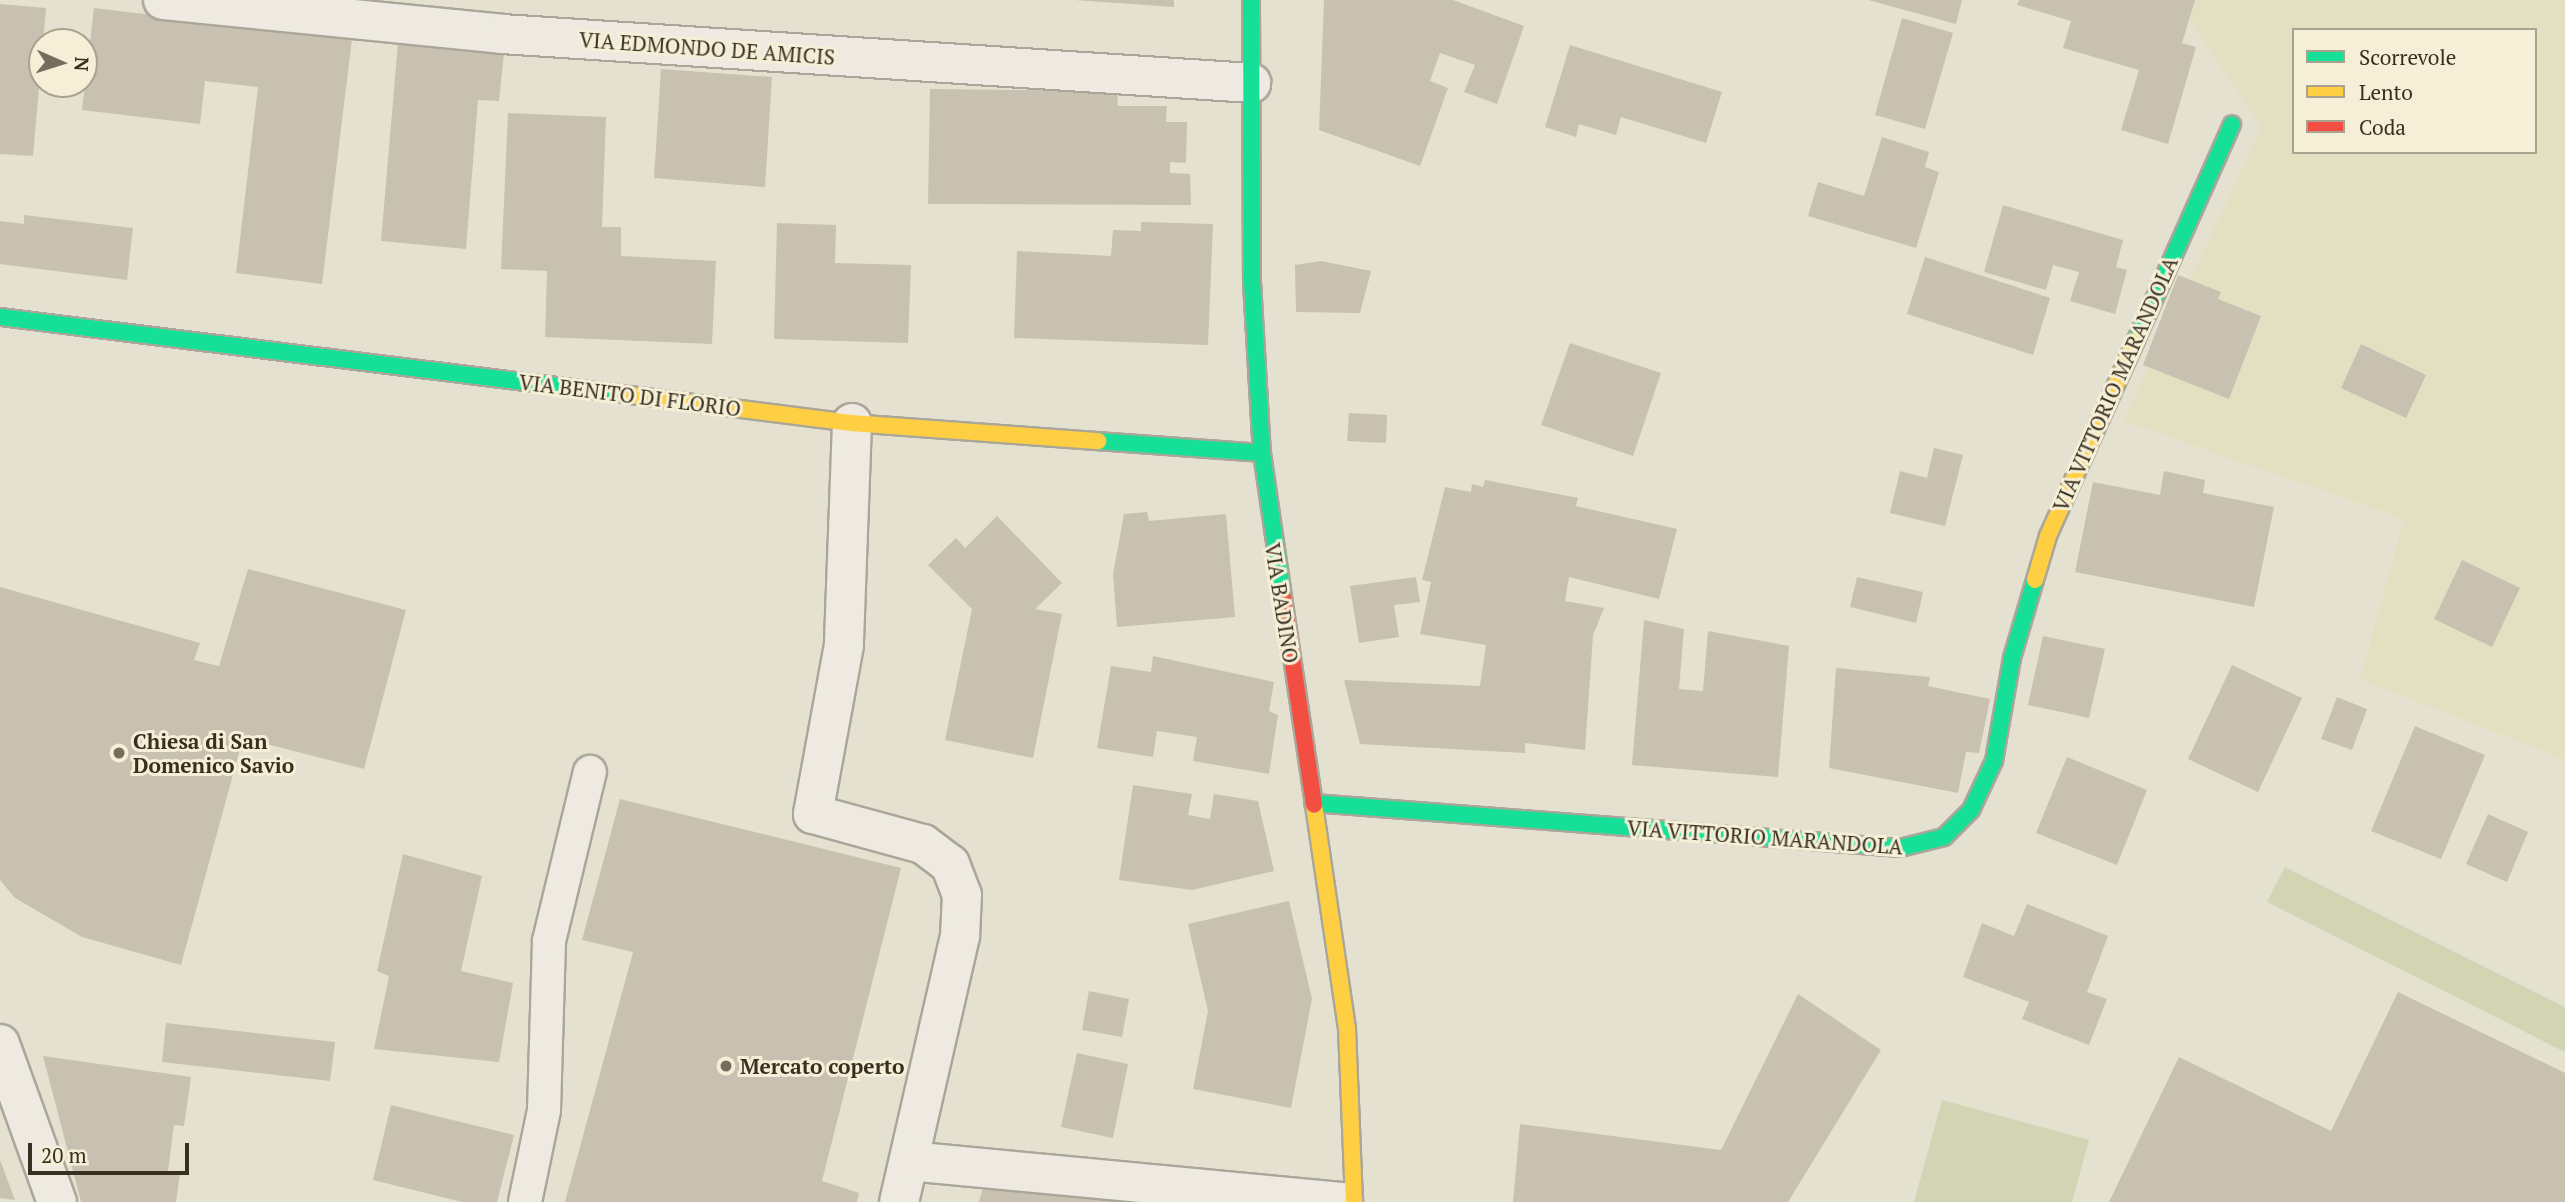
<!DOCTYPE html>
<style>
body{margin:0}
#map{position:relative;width:2565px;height:1202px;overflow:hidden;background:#e5e1d0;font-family:"PT Serif",serif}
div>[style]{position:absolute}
.farmland>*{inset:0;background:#e3e0c2}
.green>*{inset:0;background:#d1d5b3}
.building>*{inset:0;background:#c8c0b1}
.roads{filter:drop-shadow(2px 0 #aaa699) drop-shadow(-2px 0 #aaa699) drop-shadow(0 2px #aaa699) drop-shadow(0 -2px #aaa699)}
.lane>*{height:32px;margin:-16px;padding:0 16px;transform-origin:16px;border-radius:16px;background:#eeeae1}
.street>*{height:38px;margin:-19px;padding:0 19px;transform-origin:19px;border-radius:19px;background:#eeeae1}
.fast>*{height:16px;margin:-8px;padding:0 8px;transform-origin:8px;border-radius:8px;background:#16e098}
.slow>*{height:16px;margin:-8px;padding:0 8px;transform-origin:8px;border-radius:8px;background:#ffcf43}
.jam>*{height:16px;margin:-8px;padding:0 8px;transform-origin:8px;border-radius:8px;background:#f24e42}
.dots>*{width:19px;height:19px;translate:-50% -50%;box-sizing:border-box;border:4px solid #f5efd7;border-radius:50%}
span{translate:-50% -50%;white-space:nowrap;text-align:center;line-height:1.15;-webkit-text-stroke:6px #f5efd7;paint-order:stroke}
.street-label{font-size:21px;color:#392f21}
.poi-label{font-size:21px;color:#392f21;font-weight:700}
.left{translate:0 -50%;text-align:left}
.legend{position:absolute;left:2292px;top:28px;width:245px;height:126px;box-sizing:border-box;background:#f5efd7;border:2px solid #aaa28e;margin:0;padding:9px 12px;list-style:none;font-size:21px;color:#392f21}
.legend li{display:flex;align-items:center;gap:14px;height:35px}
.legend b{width:35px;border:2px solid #aaa28e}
.north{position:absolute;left:28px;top:28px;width:70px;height:70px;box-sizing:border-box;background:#f5efd7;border:2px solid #aaa28e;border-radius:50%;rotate:93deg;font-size:19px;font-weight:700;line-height:28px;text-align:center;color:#392f21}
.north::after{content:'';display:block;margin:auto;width:24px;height:32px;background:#756d5e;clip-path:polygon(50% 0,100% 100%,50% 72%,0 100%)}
.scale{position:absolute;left:28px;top:1143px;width:161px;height:32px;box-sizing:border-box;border:4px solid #392f21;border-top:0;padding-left:9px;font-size:21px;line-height:24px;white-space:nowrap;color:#392f21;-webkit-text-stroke:5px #f5efd7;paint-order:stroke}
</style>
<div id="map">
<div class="farmland">
<i style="clip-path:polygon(evenodd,2141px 0,2565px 0,2565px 760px,2360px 679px,2404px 519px,2123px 421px,2262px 127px,2182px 10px,2141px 0,2294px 30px,2535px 30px,2535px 152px,2294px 152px,2294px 30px)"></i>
</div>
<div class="green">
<i style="clip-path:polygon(2285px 867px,2565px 1007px,2565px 1052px,2267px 902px)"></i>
<i style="clip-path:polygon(1942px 1100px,2089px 1140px,2072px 1202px,1914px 1202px)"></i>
</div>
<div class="building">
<i style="clip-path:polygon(1074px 0,1174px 0,1174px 7px)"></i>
<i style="clip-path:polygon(1324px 0,1453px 0,1524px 26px,1497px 104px,1464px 92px,1475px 65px,1440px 53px,1430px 81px,1448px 88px,1420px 166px,1319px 130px)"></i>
<i style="clip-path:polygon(1868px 0,1962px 0,1956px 24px)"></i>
<i style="clip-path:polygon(2019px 0,2195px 0,2182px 43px,2196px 47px,2168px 144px,2121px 130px,2139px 70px,2063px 48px,2071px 21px,2017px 5px)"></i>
<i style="clip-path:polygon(0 4px,46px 8px,33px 156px,0 154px)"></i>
<i style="clip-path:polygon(94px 8px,352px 39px,322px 284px,236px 273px,258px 87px,205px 81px,200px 124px,82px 110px)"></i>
<i style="clip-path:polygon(1902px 18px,1953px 33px,1925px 129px,1875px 115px)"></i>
<i style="clip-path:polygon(398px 43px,504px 53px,499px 101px,478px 100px,466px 249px,381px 241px)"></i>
<i style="clip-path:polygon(1570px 45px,1722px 92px,1706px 143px,1621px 117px,1616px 135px,1579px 124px,1576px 137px,1545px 127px)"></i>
<i style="clip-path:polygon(661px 69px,772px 77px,765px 187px,654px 178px)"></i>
<i style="clip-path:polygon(930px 89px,1117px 91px,1118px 106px,1167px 106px,1166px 122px,1187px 122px,1186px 163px,1170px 162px,1170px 173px,1190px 174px,1191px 205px,928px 204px)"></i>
<i style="clip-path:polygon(508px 113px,606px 117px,602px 227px,621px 227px,621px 256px,716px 261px,712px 344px,545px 337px,547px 271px,501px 269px)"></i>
<i style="clip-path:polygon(1882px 137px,1929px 152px,1925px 167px,1939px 172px,1916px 248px,1808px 216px,1818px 182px,1864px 196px)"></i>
<i style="clip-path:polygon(2003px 205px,2123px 240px,2116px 267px,2127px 270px,2115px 314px,2070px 301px,2079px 272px,2053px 265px,2046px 290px,1984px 272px)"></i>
<i style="clip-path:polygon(24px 215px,133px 228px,127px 280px,0 264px,0 221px,24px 224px)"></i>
<i style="clip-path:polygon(1141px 222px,1213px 224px,1208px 345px,1014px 338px,1017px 251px,1111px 256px,1113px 230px,1141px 231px)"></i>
<i style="clip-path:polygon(777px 223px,836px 225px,835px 263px,911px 265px,908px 343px,774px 339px)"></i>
<i style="clip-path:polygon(1925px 257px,2050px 298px,2033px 355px,1907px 314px)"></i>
<i style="clip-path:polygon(1321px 261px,1371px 271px,1360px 313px,1296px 312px,1295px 265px)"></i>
<i style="clip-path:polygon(2178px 275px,2221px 292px,2218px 299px,2261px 316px,2229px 399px,2143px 365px)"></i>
<i style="clip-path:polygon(1570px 343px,1661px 373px,1633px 456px,1541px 425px)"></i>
<i style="clip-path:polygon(2361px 344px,2426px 375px,2406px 418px,2341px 388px)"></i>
<i style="clip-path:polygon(1349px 413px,1387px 415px,1386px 443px,1347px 441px)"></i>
<i style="clip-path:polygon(1934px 448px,1963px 455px,1945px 526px,1890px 513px,1900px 471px,1927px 478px)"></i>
<i style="clip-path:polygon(2164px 471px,2205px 480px,2203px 493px,2274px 507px,2254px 607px,2075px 572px,2093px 482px,2160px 495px)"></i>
<i style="clip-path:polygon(1485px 480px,1578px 498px,1576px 506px,1677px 529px,1659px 599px,1569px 577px,1565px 601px,1604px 608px,1593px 635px,1585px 750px,1525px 743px,1525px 753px,1360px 744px,1344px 680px,1480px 686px,1486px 645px,1420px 634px,1431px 582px,1422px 580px,1445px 487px,1471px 492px,1472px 484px,1483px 487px)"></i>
<i style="clip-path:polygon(1147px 512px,1149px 521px,1226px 514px,1235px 617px,1117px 627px,1113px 574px,1124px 514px)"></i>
<i style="clip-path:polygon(997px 516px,1062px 583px,1035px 609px,1062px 614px,1033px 758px,945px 740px,972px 609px,928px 565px,956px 538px,965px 548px)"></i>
<i style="clip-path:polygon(2462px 560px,2520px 588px,2492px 647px,2434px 619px)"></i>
<i style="clip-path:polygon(248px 569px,406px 610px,364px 769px,243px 738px,181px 965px,82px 937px,15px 898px,0 880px,0 587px,200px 643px,194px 660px,219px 666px)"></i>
<i style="clip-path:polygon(1416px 577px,1420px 602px,1394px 605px,1399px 637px,1359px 643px,1350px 586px)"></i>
<i style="clip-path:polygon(1857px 577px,1923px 592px,1916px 623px,1850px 607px)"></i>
<i style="clip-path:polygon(1644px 620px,1684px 629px,1679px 689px,1703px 691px,1708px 631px,1789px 646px,1778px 777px,1632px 765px)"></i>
<i style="clip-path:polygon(2043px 636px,2105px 649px,2089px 718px,2028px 705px)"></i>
<i style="clip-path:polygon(1153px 656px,1274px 682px,1269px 711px,1278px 715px,1269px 774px,1193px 761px,1197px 737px,1157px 731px,1153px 757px,1097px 748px,1111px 666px,1151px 672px)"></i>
<i style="clip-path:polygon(2232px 665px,2302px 698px,2258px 792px,2188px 759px)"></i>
<i style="clip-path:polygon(1836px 668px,1930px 677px,1928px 686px,1990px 699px,1979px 753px,1966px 752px,1958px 793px,1829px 768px)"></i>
<i style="clip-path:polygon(2337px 697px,2367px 709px,2352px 750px,2321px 739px)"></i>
<i style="clip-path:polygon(2415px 726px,2485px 755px,2441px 859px,2371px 831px)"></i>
<i style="clip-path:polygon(2067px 757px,2147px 790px,2117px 865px,2036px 833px)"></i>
<i style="clip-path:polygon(1133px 785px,1192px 794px,1188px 815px,1210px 819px,1214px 794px,1258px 801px,1274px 871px,1192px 890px,1119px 880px)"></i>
<i style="clip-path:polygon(620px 799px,901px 868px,822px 1181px,859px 1193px,857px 1202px,565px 1202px,633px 952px,582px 940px)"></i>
<i style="clip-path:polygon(2488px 814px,2528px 832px,2507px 882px,2466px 864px)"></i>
<i style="clip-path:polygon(403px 854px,482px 876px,461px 971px,513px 983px,499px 1062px,374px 1049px,389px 976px,377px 971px)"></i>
<i style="clip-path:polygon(1289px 901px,1312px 999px,1291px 1108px,1193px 1089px,1208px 1011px,1188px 924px)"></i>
<i style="clip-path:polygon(2027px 904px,2108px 936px,2087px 992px,2107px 999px,2089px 1045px,2022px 1019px,2029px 1002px,1963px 977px,1982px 923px,2014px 936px)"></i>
<i style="clip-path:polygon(1089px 991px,1129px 999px,1122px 1037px,1082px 1030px)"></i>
<i style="clip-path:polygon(2398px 992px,2565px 1073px,2565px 1202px,2109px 1202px,2179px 1057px,2331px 1131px)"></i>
<i style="clip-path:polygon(1798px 994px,1881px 1050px,1788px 1202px,1513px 1202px,1520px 1124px,1721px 1150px)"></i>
<i style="clip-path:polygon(166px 1023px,335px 1042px,330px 1081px,162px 1062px)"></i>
<i style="clip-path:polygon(1077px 1053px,1128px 1064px,1113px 1138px,1061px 1127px)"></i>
<i style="clip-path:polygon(43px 1056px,191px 1077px,184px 1126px,174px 1125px,168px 1171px,180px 1173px,176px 1202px,81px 1202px)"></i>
<i style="clip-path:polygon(391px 1105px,514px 1135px,497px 1202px,462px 1202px,373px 1180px)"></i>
<i style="clip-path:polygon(0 1160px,15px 1200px,0 1198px)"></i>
<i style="clip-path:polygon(986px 1176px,1232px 1202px,979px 1202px)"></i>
</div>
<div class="roads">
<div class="lane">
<i style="left:525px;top:1202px;width:94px;rotate:-78.3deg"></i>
<i style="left:544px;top:1110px;width:169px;rotate:-88.3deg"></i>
<i style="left:549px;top:941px;width:174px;rotate:-76.4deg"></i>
</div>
<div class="street">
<i style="left:163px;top:0;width:341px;rotate:5.7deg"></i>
<i style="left:502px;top:34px;width:751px;rotate:3.74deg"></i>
<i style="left:852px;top:423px;width:222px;rotate:92.1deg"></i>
<i style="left:844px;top:645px;width:172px;rotate:100.4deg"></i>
<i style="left:813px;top:814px;width:114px;rotate:15.3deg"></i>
<i style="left:923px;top:844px;width:34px;rotate:37deg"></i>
<i style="left:950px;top:864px;width:33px;rotate:69deg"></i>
<i style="left:962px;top:895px;width:41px;rotate:92.8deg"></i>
<i style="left:960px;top:936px;width:273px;rotate:102.9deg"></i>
<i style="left:0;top:1044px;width:168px;rotate:70.2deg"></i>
<i style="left:909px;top:1161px;width:436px;rotate:5.4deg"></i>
</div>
<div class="fast">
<i style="left:1251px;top:0;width:282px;rotate:89.8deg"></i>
<i style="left:1252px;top:282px;width:171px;rotate:86.7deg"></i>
<i style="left:1262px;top:453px;width:146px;rotate:81.7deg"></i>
<i style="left:0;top:317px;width:635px;rotate:7.06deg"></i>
<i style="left:2136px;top:340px;width:236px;rotate:-66deg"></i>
<i style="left:1098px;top:441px;width:164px;rotate:4.2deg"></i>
<i style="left:1313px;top:803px;width:589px;rotate:4.38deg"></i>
<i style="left:1900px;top:848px;width:45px;rotate:-14deg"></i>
<i style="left:1944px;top:837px;width:38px;rotate:-45deg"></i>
<i style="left:1971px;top:810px;width:54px;rotate:-64.9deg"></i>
<i style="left:1994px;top:761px;width:105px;rotate:-80.1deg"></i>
<i style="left:2012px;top:658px;width:81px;rotate:-73.6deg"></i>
</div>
<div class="slow">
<i style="left:630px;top:395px;width:224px;rotate:7.2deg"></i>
<i style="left:852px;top:423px;width:247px;rotate:4.2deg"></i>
<i style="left:2035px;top:580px;width:46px;rotate:-73.5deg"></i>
<i style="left:2048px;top:536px;width:215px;rotate:-65.8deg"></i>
<i style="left:1314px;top:805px;width:225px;rotate:81.6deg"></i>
<i style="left:1347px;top:1028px;width:174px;rotate:87.7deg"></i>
</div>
<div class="jam">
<i style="left:1283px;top:597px;width:210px;rotate:81.5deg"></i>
</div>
</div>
<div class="dots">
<i style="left:119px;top:753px;background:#756d5e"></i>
<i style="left:726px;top:1066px;background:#756d5e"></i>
</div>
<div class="street-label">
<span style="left:707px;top:48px;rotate:4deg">VIA EDMONDO DE AMICIS</span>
<span style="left:2115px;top:384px;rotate:-66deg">VIA VITTORIO MARANDOLA</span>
<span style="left:630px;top:395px;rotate:7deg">VIA BENITO DI FLORIO</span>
<span style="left:1282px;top:603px;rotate:81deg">VIA BADINO</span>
<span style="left:1765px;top:837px;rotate:4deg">VIA VITTORIO MARANDOLA</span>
</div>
<div class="poi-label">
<span class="left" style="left:133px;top:753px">Chiesa di San<br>Domenico Savio</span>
<span class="left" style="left:740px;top:1066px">Mercato coperto</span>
</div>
<ul class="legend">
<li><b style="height:9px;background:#16e098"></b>Scorrevole</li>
<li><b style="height:9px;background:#ffcf43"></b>Lento</li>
<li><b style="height:9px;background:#f24e42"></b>Coda</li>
</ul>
<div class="north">N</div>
<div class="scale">20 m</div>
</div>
